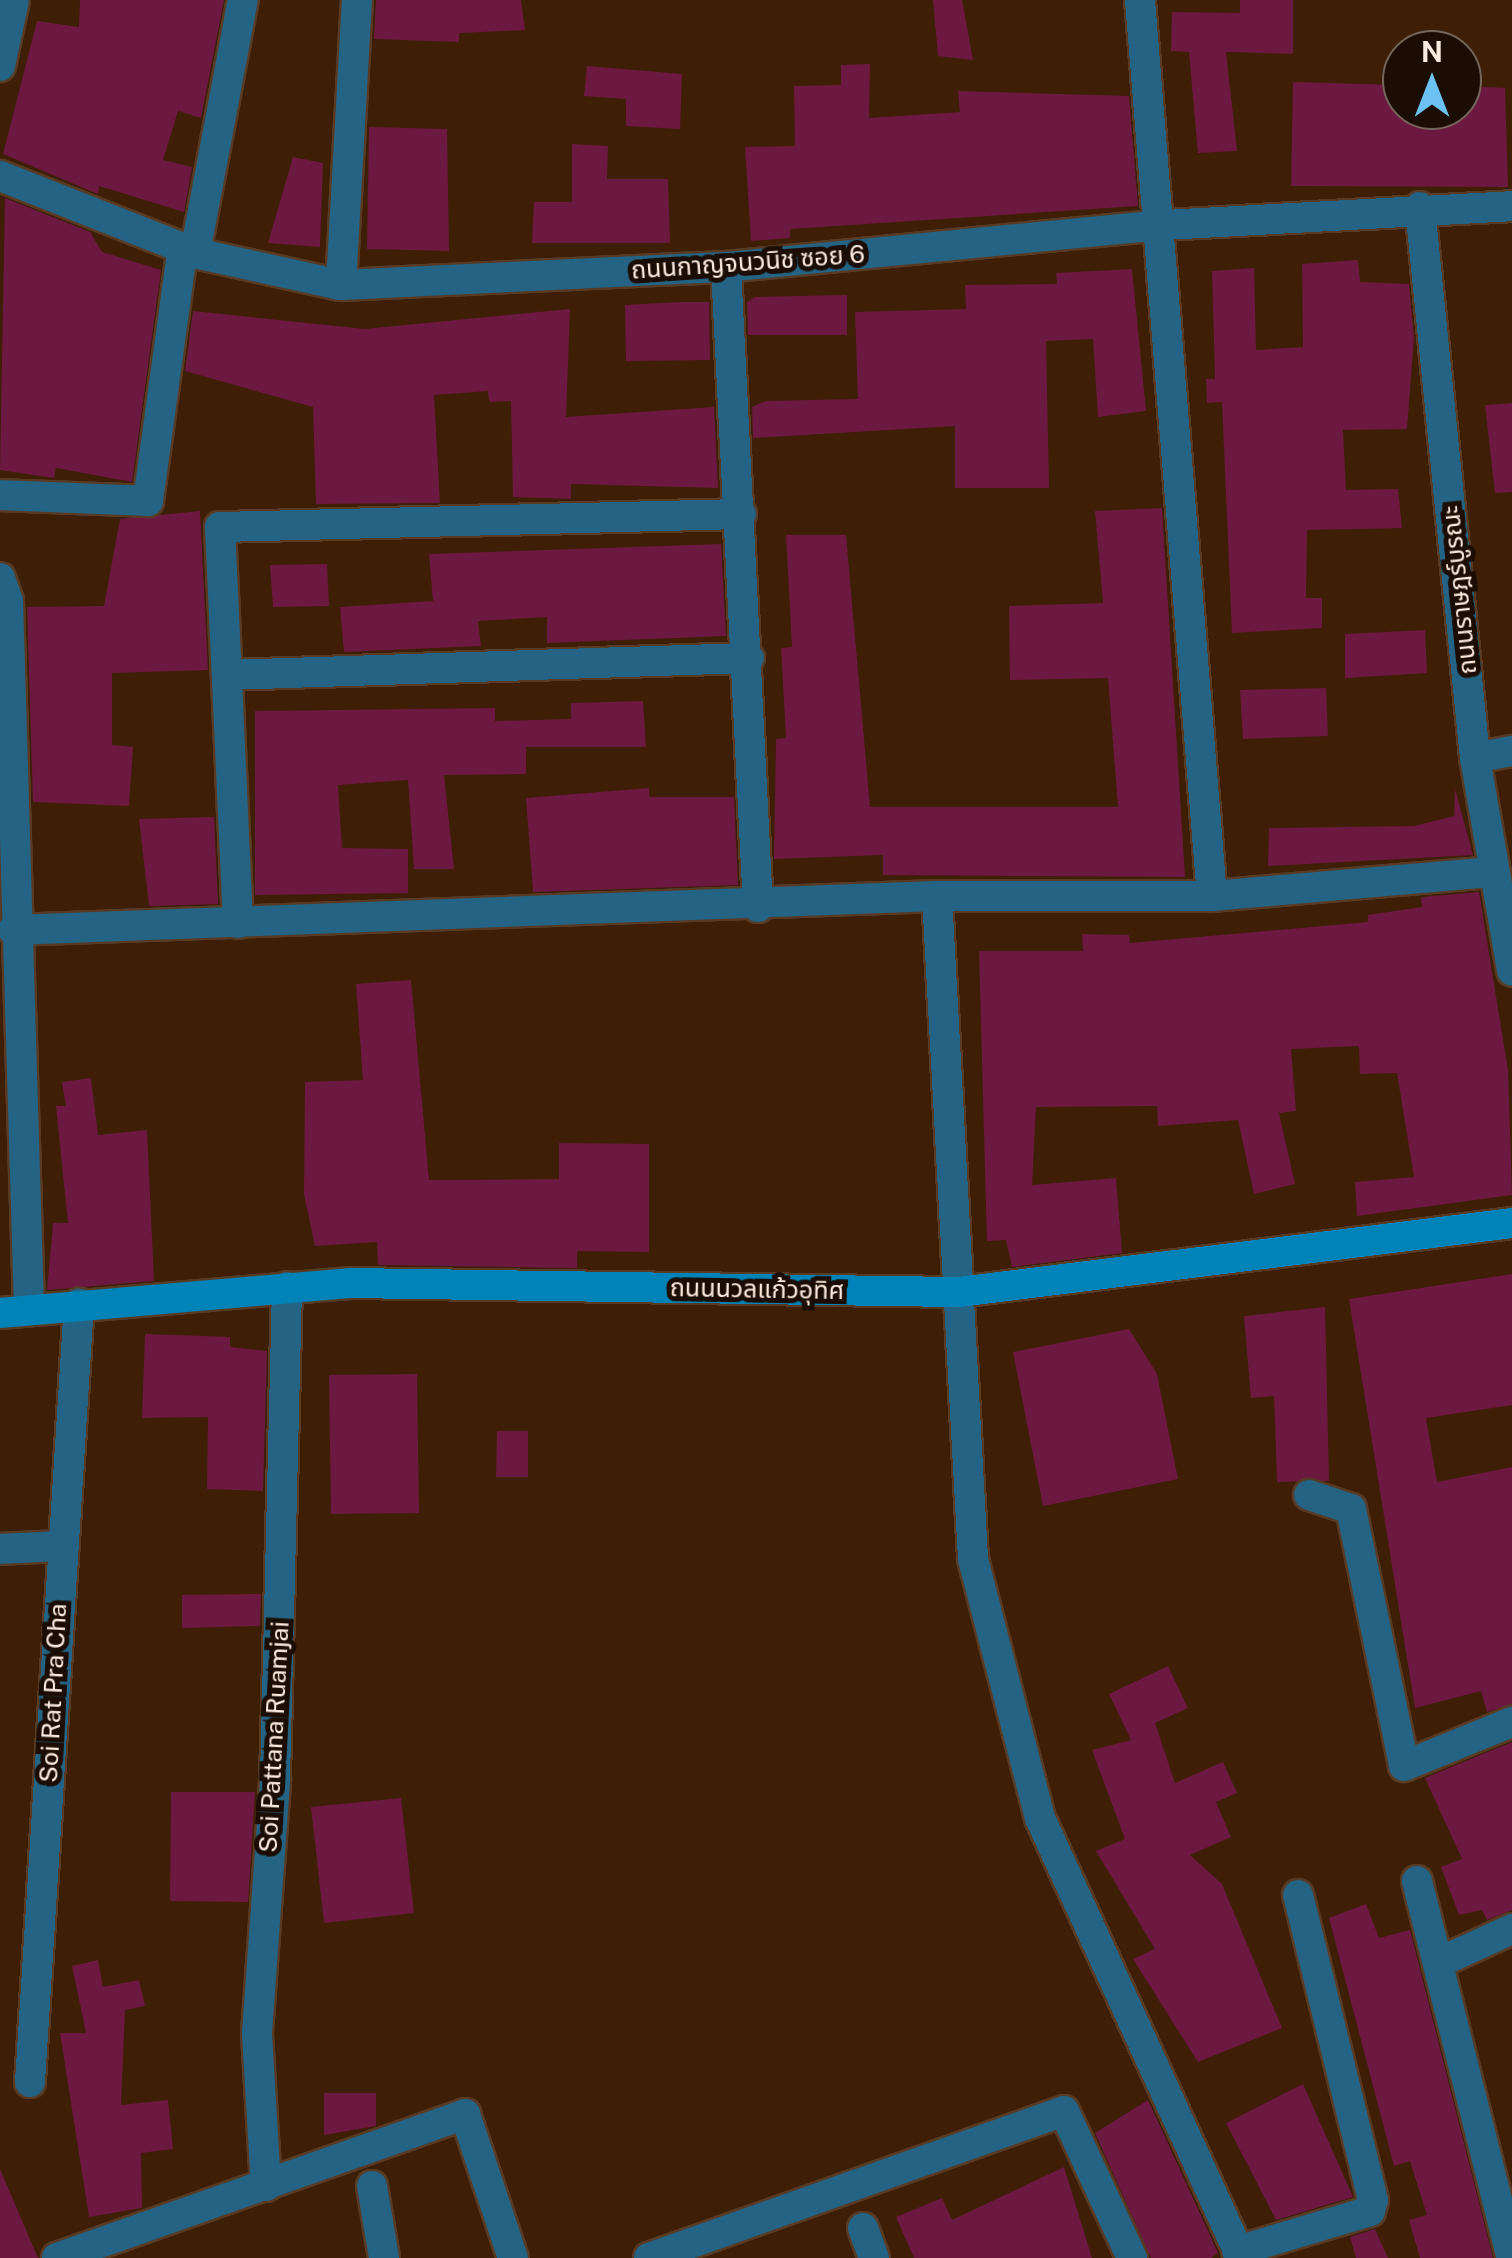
<!DOCTYPE html>
<meta charset="utf-8">
<style>
body{margin:0}
#map{position:relative;width:1512px;height:2258px;overflow:hidden;background:#3e1e05;font-family:"Public Sans","Noto Sans Thai",sans-serif}
div>[style]{position:absolute}
.building>*{inset:0;background:#6c1941}
.roads{filter:drop-shadow(2px 0 #593b24) drop-shadow(-2px 0 #593b24) drop-shadow(0 2px #593b24) drop-shadow(0 -2px #593b24)}
.street>*{height:30px;margin:-15px;padding:0 15px;transform-origin:15px;border-radius:15px;background:#256384}
.secondary>*{height:30px;margin:-15px;padding:0 15px;transform-origin:15px;border-radius:15px;background:#0083b8}
span{translate:-50% -50%;white-space:nowrap;text-align:center;line-height:1.15;-webkit-text-stroke:10px #1b0d04;paint-order:stroke}
.street-label{font-size:25px;color:#fdebe0}
.north{position:absolute;left:1382px;top:30px;width:100px;height:100px;box-sizing:border-box;background:#1b0d04;border:2px solid #75665c;border-radius:50%;rotate:0deg;font-size:28px;font-weight:700;line-height:40px;text-align:center;color:#fdebe0}
.north::after{content:'';display:block;margin:auto;width:35px;height:45px;background:#6dc2f3;clip-path:polygon(50% 0,100% 100%,50% 72%,0 100%)}
</style>
<div id="map">
<div class="building">
<i style="clip-path:polygon(80px 0,224px 0,201px 118px,178px 111px,163px 160px,192px 167px,184px 212px,99px 186px,98px 194px,3px 154px,37px 21px,79px 27px)"></i>
<i style="clip-path:polygon(376px 0,521px 0,525px 30px,459px 33px,459px 42px,374px 39px)"></i>
<i style="clip-path:polygon(933px 0,962px 0,973px 60px,938px 56px)"></i>
<i style="clip-path:polygon(1240px 0,1293px 0,1293px 54px,1226px 52px,1237px 151px,1198px 153px,1189px 52px,1171px 51px,1172px 12px,1240px 13px)"></i>
<i style="clip-path:polygon(870px 64px,869px 118px,960px 112px,958px 91px,1129px 96px,1138px 206px,790px 229px,790px 238px,751px 241px,745px 147px,795px 146px,794px 86px,841px 85px,841px 65px)"></i>
<i style="clip-path:polygon(587px 66px,682px 74px,680px 129px,626px 126px,626px 99px,584px 96px)"></i>
<i style="clip-path:polygon(1293px 82px,1402px 85px,1402px 110px,1462px 110px,1462px 86px,1505px 88px,1508px 187px,1291px 186px)"></i>
<i style="clip-path:polygon(369px 127px,447px 129px,449px 251px,367px 249px)"></i>
<i style="clip-path:polygon(572px 144px,608px 146px,607px 179px,668px 179px,670px 243px,532px 243px,534px 202px,572px 202px)"></i>
<i style="clip-path:polygon(293px 157px,323px 163px,320px 247px,268px 243px)"></i>
<i style="clip-path:polygon(5px 198px,90px 232px,102px 252px,161px 270px,132px 482px,56px 468px,54px 478px,0 470px)"></i>
<i style="clip-path:polygon(1358px 260px,1360px 282px,1409px 284px,1414px 337px,1407px 429px,1343px 430px,1346px 490px,1398px 489px,1402px 528px,1307px 530px,1306px 598px,1322px 598px,1322px 628px,1232px 633px,1222px 402px,1207px 403px,1206px 379px,1215px 379px,1212px 271px,1254px 268px,1256px 350px,1303px 347px,1302px 264px)"></i>
<i style="clip-path:polygon(1132px 269px,1146px 411px,1098px 417px,1093px 339px,1046px 341px,1049px 488px,955px 488px,955px 426px,753px 438px,752px 407px,766px 401px,858px 399px,855px 312px,966px 309px,965px 285px,1057px 284px,1056px 273px)"></i>
<i style="clip-path:polygon(847px 295px,847px 335px,748px 335px,747px 302px,755px 297px)"></i>
<i style="clip-path:polygon(680px 302px,709px 302px,710px 360px,626px 361px,625px 305px)"></i>
<i style="clip-path:polygon(570px 309px,566px 417px,714px 407px,718px 488px,571px 484px,571px 499px,513px 497px,511px 401px,489px 402px,488px 391px,434px 395px,440px 503px,316px 504px,313px 407px,185px 371px,193px 311px,365px 329px)"></i>
<i style="clip-path:polygon(1512px 403px,1512px 492px,1495px 493px,1485px 405px)"></i>
<i style="clip-path:polygon(1162px 508px,1185px 877px,883px 875px,883px 855px,774px 859px,776px 739px,786px 738px,781px 648px,792px 647px,786px 535px,846px 535px,870px 807px,1118px 807px,1108px 678px,1010px 680px,1009px 606px,1103px 603px,1095px 511px)"></i>
<i style="clip-path:polygon(200px 511px,208px 670px,112px 673px,112px 745px,133px 747px,129px 806px,33px 802px,27px 607px,104px 606px,120px 519px)"></i>
<i style="clip-path:polygon(721px 544px,726px 636px,547px 643px,547px 617px,478px 621px,481px 646px,344px 652px,340px 607px,433px 601px,429px 554px)"></i>
<i style="clip-path:polygon(327px 564px,329px 606px,273px 607px,270px 565px)"></i>
<i style="clip-path:polygon(1425px 630px,1427px 673px,1345px 678px,1345px 634px)"></i>
<i style="clip-path:polygon(1326px 688px,1328px 736px,1243px 739px,1240px 690px)"></i>
<i style="clip-path:polygon(643px 701px,646px 747px,526px 747px,526px 774px,444px 775px,454px 869px,414px 869px,408px 780px,338px 785px,342px 848px,408px 849px,408px 893px,255px 895px,255px 711px,495px 708px,495px 721px,571px 719px,571px 703px)"></i>
<i style="clip-path:polygon(649px 788px,649px 797px,734px 797px,738px 885px,533px 892px,526px 798px)"></i>
<i style="clip-path:polygon(1455px 789px,1473px 855px,1268px 866px,1269px 828px,1414px 826px,1454px 816px)"></i>
<i style="clip-path:polygon(214px 817px,218px 904px,149px 906px,139px 819px)"></i>
<i style="clip-path:polygon(1479px 892px,1508px 1070px,1512px 1195px,1357px 1216px,1355px 1182px,1414px 1177px,1397px 1073px,1360px 1074px,1359px 1046px,1291px 1049px,1296px 1111px,1279px 1113px,1295px 1184px,1254px 1194px,1238px 1120px,1158px 1126px,1157px 1106px,1036px 1107px,1032px 1185px,1116px 1178px,1122px 1253px,1012px 1267px,1006px 1240px,987px 1241px,979px 951px,1083px 951px,1082px 934px,1129px 935px,1130px 943px,1368px 922px,1368px 915px,1422px 907px,1421px 897px)"></i>
<i style="clip-path:polygon(411px 980px,429px 1180px,559px 1179px,559px 1143px,649px 1144px,649px 1252px,577px 1251px,577px 1268px,378px 1265px,377px 1242px,315px 1246px,304px 1194px,305px 1082px,363px 1080px,356px 984px)"></i>
<i style="clip-path:polygon(91px 1078px,98px 1135px,147px 1130px,154px 1281px,47px 1290px,53px 1223px,68px 1223px,56px 1106px,66px 1106px,62px 1082px)"></i>
<i style="clip-path:polygon(1512px 1274px,1512px 1405px,1426px 1418px,1437px 1482px,1512px 1467px,1512px 1704px,1487px 1712px,1481px 1691px,1415px 1708px,1349px 1299px)"></i>
<i style="clip-path:polygon(1325px 1307px,1329px 1481px,1277px 1482px,1274px 1396px,1251px 1398px,1244px 1316px)"></i>
<i style="clip-path:polygon(1129px 1329px,1157px 1374px,1178px 1479px,1043px 1506px,1013px 1352px)"></i>
<i style="clip-path:polygon(145px 1334px,230px 1337px,230px 1347px,267px 1351px,263px 1491px,207px 1489px,208px 1417px,142px 1418px)"></i>
<i style="clip-path:polygon(417px 1374px,419px 1513px,331px 1514px,329px 1375px)"></i>
<i style="clip-path:polygon(497px 1431px,528px 1431px,528px 1477px,496px 1477px)"></i>
<i style="clip-path:polygon(261px 1594px,260px 1626px,182px 1628px,182px 1595px)"></i>
<i style="clip-path:polygon(1168px 1666px,1188px 1708px,1155px 1723px,1175px 1783px,1223px 1762px,1237px 1793px,1216px 1802px,1231px 1837px,1190px 1855px,1222px 1884px,1282px 2028px,1198px 2062px,1133px 1959px,1155px 1949px,1096px 1851px,1125px 1839px,1092px 1750px,1131px 1740px,1109px 1694px)"></i>
<i style="clip-path:polygon(1512px 1742px,1512px 1910px,1487px 1920px,1482px 1910px,1459px 1915px,1441px 1867px,1462px 1859px,1425px 1778px)"></i>
<i style="clip-path:polygon(171px 1792px,255px 1792px,248px 1902px,170px 1901px)"></i>
<i style="clip-path:polygon(401px 1798px,414px 1913px,324px 1923px,311px 1807px)"></i>
<i style="clip-path:polygon(1366px 1904px,1379px 1938px,1410px 1930px,1493px 2258px,1420px 2258px,1409px 2220px,1427px 2215px,1410px 2161px,1394px 2166px,1329px 1918px)"></i>
<i style="clip-path:polygon(98px 1960px,103px 1987px,139px 1980px,145px 2006px,125px 2010px,121px 2105px,168px 2100px,173px 2149px,141px 2153px,142px 2208px,89px 2217px,60px 2033px,86px 2033px,72px 1966px)"></i>
<i style="clip-path:polygon(1303px 2084px,1353px 2197px,1276px 2220px,1226px 2123px)"></i>
<i style="clip-path:polygon(324px 2093px,376px 2093px,376px 2126px,324px 2135px)"></i>
<i style="clip-path:polygon(1148px 2100px,1218px 2253px,1211px 2258px,1151px 2258px,1095px 2133px)"></i>
<i style="clip-path:polygon(1064px 2167px,1092px 2258px,914px 2258px,896px 2217px,942px 2198px,952px 2220px)"></i>
<i style="clip-path:polygon(0 2169px,38px 2258px,0 2258px)"></i>
<i style="clip-path:polygon(1375px 2229px,1388px 2258px,1356px 2258px,1350px 2237px)"></i>
</div>
<div class="roads">
<div class="street">
<i style="left:1140px;top:0;width:899px;rotate:85.41deg"></i>
<i style="left:0;top:66px;width:67px;rotate:-78deg"></i>
<i style="left:0;top:176px;width:210px;rotate:21.5deg"></i>
<i style="left:195px;top:253px;width:149px;rotate:12.4deg"></i>
<i style="left:341px;top:285px;width:385px;rotate:-2.7deg"></i>
<i style="left:726px;top:267px;width:440px;rotate:-5.5deg"></i>
<i style="left:1164px;top:225px;width:349px;rotate:-3.1deg"></i>
<i style="left:1420px;top:207px;width:554px;rotate:84.3deg"></i>
<i style="left:1475px;top:758px;width:216px;rotate:80.1deg"></i>
<i style="left:195px;top:253px;width:258px;rotate:-79.3deg"></i>
<i style="left:726px;top:267px;width:641px;rotate:87.14deg"></i>
<i style="left:341px;top:285px;width:285px;rotate:-86.8deg"></i>
<i style="left:0;top:495px;width:148px;rotate:2.3deg"></i>
<i style="left:148px;top:501px;width:256px;rotate:-82.2deg"></i>
<i style="left:0;top:578px;width:24px;rotate:71deg"></i>
<i style="left:8px;top:601px;width:709px;rotate:88.3deg"></i>
<i style="left:227px;top:675px;width:522px;rotate:-1.87deg"></i>
<i style="left:1475px;top:758px;width:38px;rotate:-11deg"></i>
<i style="left:937px;top:896px;width:664px;rotate:86.89deg"></i>
<i style="left:973px;top:1559px;width:268px;rotate:75.5deg"></i>
<i style="left:1040px;top:1818px;width:484px;rotate:65.4deg"></i>
<i style="left:238px;top:923px;width:396px;rotate:-92.6deg"></i>
<i style="left:220px;top:527px;width:521px;rotate:-1.43deg"></i>
<i style="left:13px;top:930px;width:925px;rotate:-2.11deg"></i>
<i style="left:937px;top:896px;width:275px"></i>
<i style="left:1212px;top:896px;width:282px;rotate:-4.9deg"></i>
<i style="left:1309px;top:1495px;width:44px;rotate:18.4deg"></i>
<i style="left:1351px;top:1509px;width:262px;rotate:78.3deg"></i>
<i style="left:1404px;top:1766px;width:117px;rotate:-22.2deg"></i>
<i style="left:0;top:1549px;width:61px;rotate:-2.8deg"></i>
<i style="left:1417px;top:1881px;width:389px;rotate:75.9deg"></i>
<i style="left:1440px;top:1962px;width:79px;rotate:-24.6deg"></i>
<i style="left:30px;top:2082px;width:780px;rotate:-86.4deg"></i>
<i style="left:266px;top:2186px;width:153px;rotate:-93.4deg"></i>
<i style="left:257px;top:2033px;width:255px;rotate:-85.9deg"></i>
<i style="left:275px;top:1779px;width:492px;rotate:-88.6deg"></i>
<i style="left:372px;top:2186px;width:73px;rotate:80.5deg"></i>
<i style="left:863px;top:2228px;width:32px;rotate:70deg"></i>
<i style="left:1237px;top:2251px;width:139px;rotate:-16.7deg"></i>
<i style="left:1370px;top:2211px;width:11px;rotate:-75deg"></i>
<i style="left:1373px;top:2200px;width:314px;rotate:-103.8deg"></i>
<i style="left:57px;top:2258px;width:433px;rotate:-19.4deg"></i>
<i style="left:465px;top:2114px;width:152px;rotate:71.6deg"></i>
<i style="left:649px;top:2258px;width:440px;rotate:-19.5deg"></i>
<i style="left:1064px;top:2111px;width:162px;rotate:65.2deg"></i>
</div>
<div class="secondary">
<i style="left:0;top:1313px;width:350px;rotate:-4.9deg"></i>
<i style="left:349px;top:1283px;width:610px;rotate:0.85deg"></i>
<i style="left:959px;top:1292px;width:557px;rotate:-7.11deg"></i>
</div>
</div>
<div class="street-label">
<span style="left:748px;top:262px;rotate:-4deg">ถนนกาญจนวนิช ซอย 6</span>
<span style="left:1459px;top:590px;rotate:-96deg">ถนนราษฎร์บูรณะ</span>
<span style="left:757px;top:1289px;rotate:1deg">ถนนนวลแก้วอุทิศ</span>
<span style="left:53px;top:1693px;rotate:-87deg">Soi Rat Pra Cha</span>
<span style="left:274px;top:1737px;rotate:-87deg">Soi Pattana Ruamjai</span>
</div>
<div class="north">N</div>
</div>
